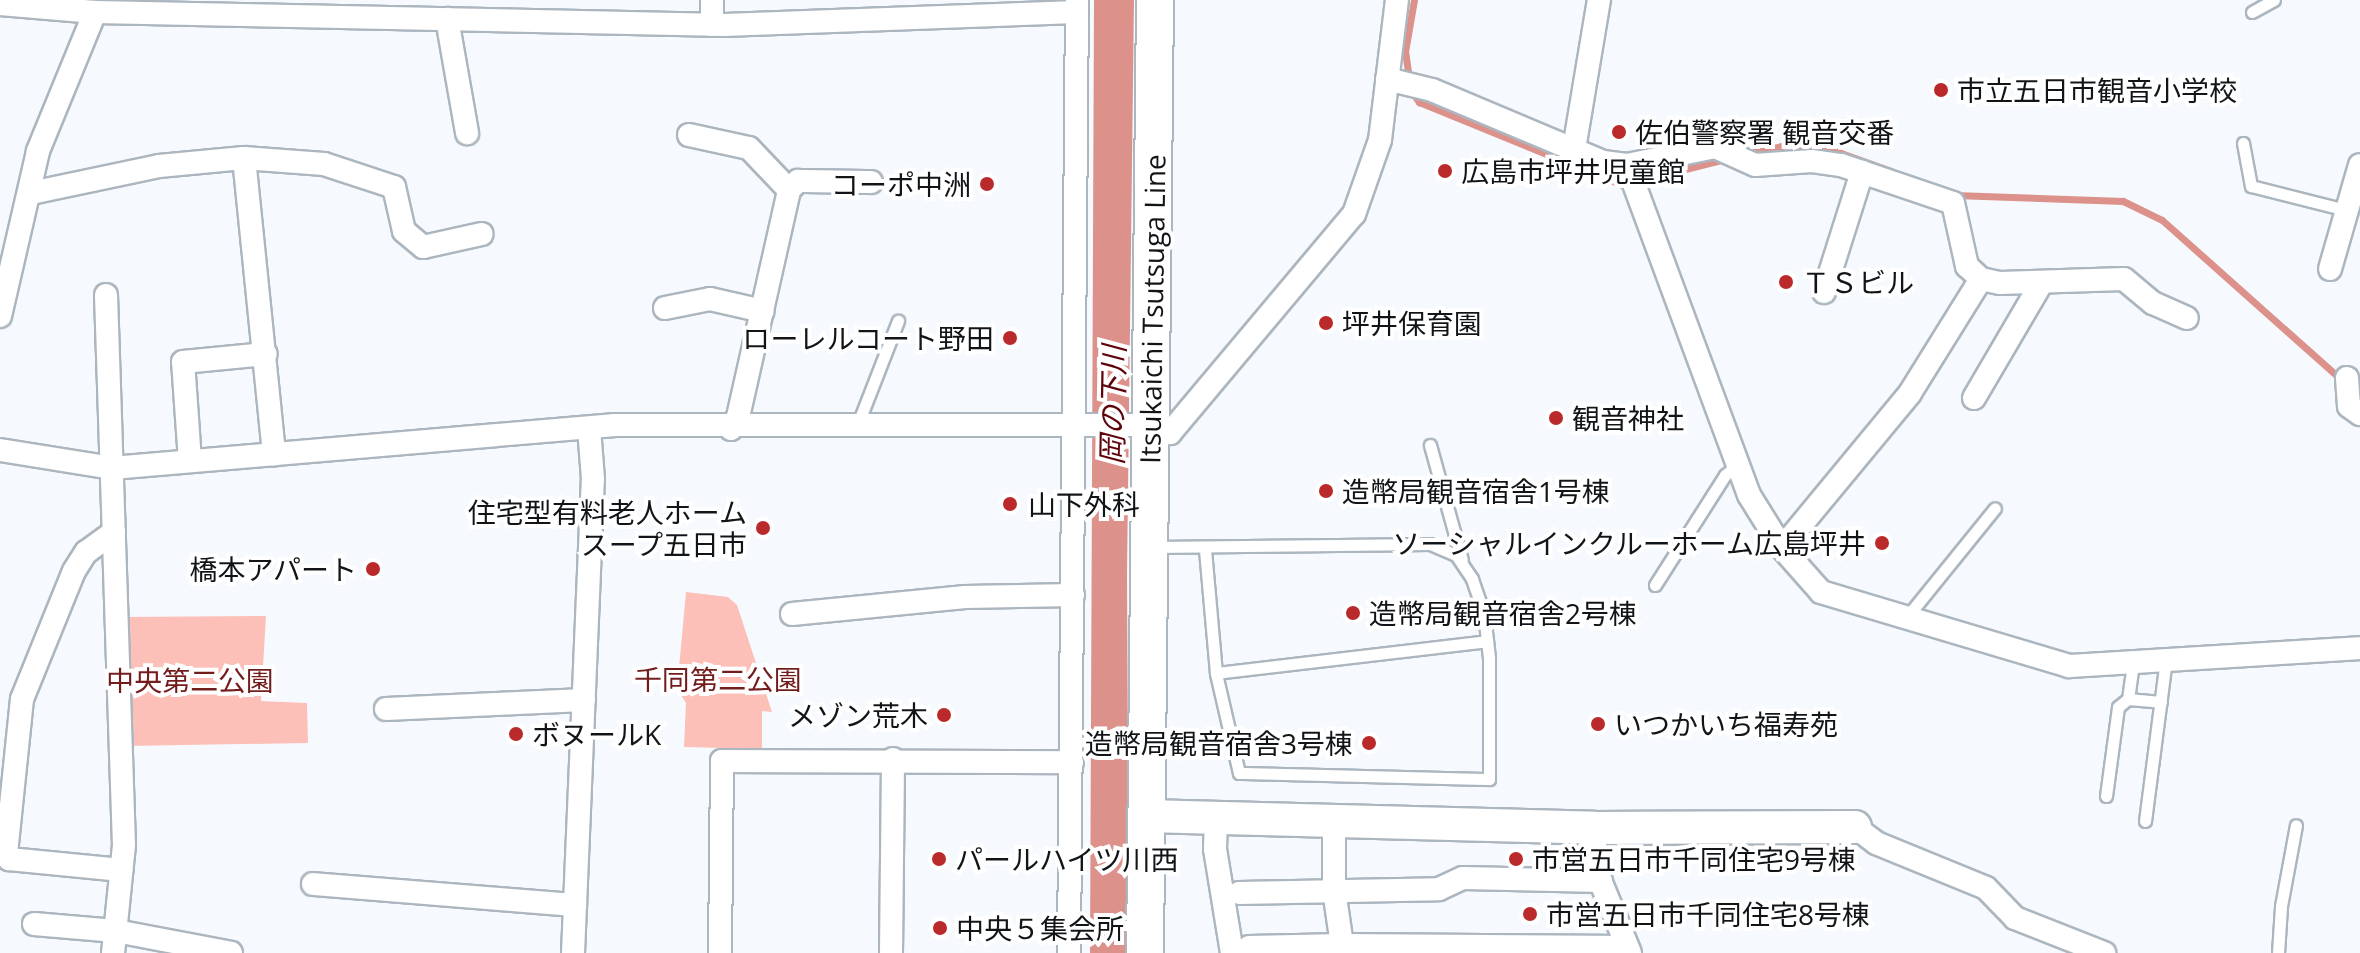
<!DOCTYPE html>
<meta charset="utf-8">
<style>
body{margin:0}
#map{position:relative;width:2360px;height:953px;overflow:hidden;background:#f6fafe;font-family:"Open Sans","Noto Sans JP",sans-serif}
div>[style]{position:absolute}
.green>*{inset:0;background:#fdc0b9}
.water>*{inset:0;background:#dc928b}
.stream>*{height:7px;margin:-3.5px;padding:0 3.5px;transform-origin:3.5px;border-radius:3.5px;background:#dc928b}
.roads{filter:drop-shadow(2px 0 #acb6bf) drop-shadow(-2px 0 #acb6bf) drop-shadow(0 2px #acb6bf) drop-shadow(0 -2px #acb6bf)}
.lane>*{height:11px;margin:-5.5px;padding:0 5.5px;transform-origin:5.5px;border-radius:5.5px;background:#fff}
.street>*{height:22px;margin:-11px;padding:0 11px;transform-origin:11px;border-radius:11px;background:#fff}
.secondary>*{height:32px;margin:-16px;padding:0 16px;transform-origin:16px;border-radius:16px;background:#fff}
.primary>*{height:36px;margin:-18px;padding:0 18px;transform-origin:18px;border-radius:18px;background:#fff}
.dots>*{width:22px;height:22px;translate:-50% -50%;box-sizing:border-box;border:4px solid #fff;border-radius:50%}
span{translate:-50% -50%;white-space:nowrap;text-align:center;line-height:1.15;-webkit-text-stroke:8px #fff;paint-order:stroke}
.poi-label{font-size:28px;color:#121518}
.left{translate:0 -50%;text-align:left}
.right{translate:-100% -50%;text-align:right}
.street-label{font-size:28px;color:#121518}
.park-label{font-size:28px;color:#721c1b}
.water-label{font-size:30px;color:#5d0309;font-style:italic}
</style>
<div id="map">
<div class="green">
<i style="clip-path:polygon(686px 592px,728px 597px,737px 605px,772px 712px,762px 711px,762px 749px,684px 747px,686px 703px,677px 689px)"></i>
<i style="clip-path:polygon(266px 616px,261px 701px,307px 703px,308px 743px,126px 746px,123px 617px)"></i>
</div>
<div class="water">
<i style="clip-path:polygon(1094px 0,1134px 0,1127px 575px,1129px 953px,1090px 953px)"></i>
</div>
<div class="stream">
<i style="left:1409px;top:79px;width:27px;rotate:-98deg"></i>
<i style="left:1405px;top:52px;width:53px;rotate:-80.2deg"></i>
<i style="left:1411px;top:91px;width:14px;rotate:54deg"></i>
<i style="left:1419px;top:102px;width:219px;rotate:22.2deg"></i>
<i style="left:1622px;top:185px;width:106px;rotate:-14.2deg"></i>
<i style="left:1745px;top:154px;width:47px;rotate:-12.3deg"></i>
<i style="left:1791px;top:144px;width:36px;rotate:6deg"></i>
<i style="left:1827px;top:148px;width:68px;rotate:19.8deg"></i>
<i style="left:1954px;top:195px;width:169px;rotate:2deg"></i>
<i style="left:2123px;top:201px;width:43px;rotate:26deg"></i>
<i style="left:2162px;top:220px;width:242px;rotate:41.7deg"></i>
</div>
<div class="roads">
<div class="lane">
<i style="left:2252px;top:12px;width:25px;rotate:-29deg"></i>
<i style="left:2243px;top:143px;width:44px;rotate:79.5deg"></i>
<i style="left:2251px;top:186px;width:98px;rotate:14.2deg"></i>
<i style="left:857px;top:426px;width:113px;rotate:-68.7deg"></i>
<i style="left:1430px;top:445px;width:119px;rotate:74.5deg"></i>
<i style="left:1153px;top:547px;width:277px;rotate:-0.6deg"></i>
<i style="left:1430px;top:544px;width:28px;rotate:23deg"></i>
<i style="left:1456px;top:555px;width:29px;rotate:56deg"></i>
<i style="left:1472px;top:579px;width:37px;rotate:71deg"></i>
<i style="left:1484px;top:614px;width:44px;rotate:83.5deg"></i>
<i style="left:1489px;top:658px;width:121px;rotate:90deg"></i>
<i style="left:1489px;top:779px;width:250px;rotate:-178.6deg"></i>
<i style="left:1239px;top:773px;width:103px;rotate:-103deg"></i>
<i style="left:1216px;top:673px;width:123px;rotate:-95.1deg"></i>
<i style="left:1655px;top:585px;width:130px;rotate:-57.5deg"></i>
<i style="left:1725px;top:475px;width:16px;rotate:-38deg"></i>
<i style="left:1906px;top:618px;width:141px;rotate:-51deg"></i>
<i style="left:1216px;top:673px;width:273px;rotate:-6.7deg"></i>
<i style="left:2128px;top:699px;width:33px;rotate:5deg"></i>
<i style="left:2106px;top:796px;width:90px;rotate:-82.3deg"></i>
<i style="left:2118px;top:707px;width:13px;rotate:-39deg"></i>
<i style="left:2128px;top:699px;width:37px;rotate:-82deg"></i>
<i style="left:2145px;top:821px;width:162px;rotate:-82.6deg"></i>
<i style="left:2278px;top:953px;width:47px;rotate:-86.3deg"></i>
<i style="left:2281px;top:906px;width:82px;rotate:-79.5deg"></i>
</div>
<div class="street">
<i style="left:712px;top:0;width:25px;rotate:90deg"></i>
<i style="left:0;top:4px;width:95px;rotate:4.8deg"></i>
<i style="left:95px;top:12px;width:629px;rotate:1.18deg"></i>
<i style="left:724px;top:25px;width:353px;rotate:-2.1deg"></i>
<i style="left:447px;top:19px;width:116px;rotate:80deg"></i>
<i style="left:1387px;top:79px;width:46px;rotate:13.7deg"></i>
<i style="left:1432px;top:90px;width:186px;rotate:22.8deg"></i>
<i style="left:1603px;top:162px;width:24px;rotate:7deg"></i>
<i style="left:1627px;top:165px;width:352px;rotate:69.7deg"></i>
<i style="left:1749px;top:495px;width:62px;rotate:58.1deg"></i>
<i style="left:1782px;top:548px;width:59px;rotate:48.4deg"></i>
<i style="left:1821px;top:592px;width:259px;rotate:16.6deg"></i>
<i style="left:2069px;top:666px;width:292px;rotate:-3.5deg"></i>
<i style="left:689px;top:135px;width:61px;rotate:12.2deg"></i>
<i style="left:749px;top:148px;width:58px;rotate:46.4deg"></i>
<i style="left:1574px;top:149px;width:151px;rotate:-80.5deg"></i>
<i style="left:244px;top:158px;width:80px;rotate:4.3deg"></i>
<i style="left:324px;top:164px;width:74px;rotate:18.2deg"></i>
<i style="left:394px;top:187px;width:45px;rotate:77.2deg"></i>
<i style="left:404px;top:231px;width:25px;rotate:40deg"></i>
<i style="left:423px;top:247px;width:60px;rotate:-12.4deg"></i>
<i style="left:1627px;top:165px;width:90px;rotate:-11.6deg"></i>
<i style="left:1715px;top:147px;width:44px;rotate:24.2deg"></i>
<i style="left:1755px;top:165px;width:57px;rotate:-4deg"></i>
<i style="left:1812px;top:161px;width:29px;rotate:8deg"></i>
<i style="left:1841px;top:165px;width:118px;rotate:18.7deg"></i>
<i style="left:1953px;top:203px;width:65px;rotate:77.5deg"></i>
<i style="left:1967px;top:266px;width:19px;rotate:43deg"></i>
<i style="left:1981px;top:279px;width:19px;rotate:12deg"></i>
<i style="left:2000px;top:283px;width:124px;rotate:-1.8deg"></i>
<i style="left:2124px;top:279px;width:38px;rotate:40deg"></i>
<i style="left:2153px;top:303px;width:37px;rotate:24deg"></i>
<i style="left:31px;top:193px;width:131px;rotate:-11.9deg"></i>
<i style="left:159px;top:166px;width:85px;rotate:-5.4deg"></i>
<i style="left:244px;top:158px;width:298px;rotate:84.2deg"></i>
<i style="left:2330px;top:269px;width:108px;rotate:-73.9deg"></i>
<i style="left:1824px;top:292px;width:126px;rotate:-72.4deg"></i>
<i style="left:106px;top:295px;width:550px;rotate:88.13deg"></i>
<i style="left:124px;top:845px;width:109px;rotate:95.8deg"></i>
<i style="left:665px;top:308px;width:46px;rotate:-11.3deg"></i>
<i style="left:710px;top:299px;width:54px;rotate:12.8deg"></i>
<i style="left:0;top:316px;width:169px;rotate:-77deg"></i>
<i style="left:38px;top:151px;width:150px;rotate:-67.7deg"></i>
<i style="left:2347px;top:378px;width:28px;rotate:86deg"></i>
<i style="left:2349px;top:406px;width:14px;rotate:36deg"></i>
<i style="left:1974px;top:398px;width:134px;rotate:-59.6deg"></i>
<i style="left:731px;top:429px;width:14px;rotate:-60deg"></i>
<i style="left:738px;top:417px;width:233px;rotate:-77.3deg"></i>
<i style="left:789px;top:190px;width:13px;rotate:-45deg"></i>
<i style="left:798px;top:181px;width:73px;rotate:0.8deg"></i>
<i style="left:0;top:450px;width:113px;rotate:9.1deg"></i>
<i style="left:112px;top:468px;width:505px;rotate:-4.89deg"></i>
<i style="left:615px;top:425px;width:523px"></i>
<i style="left:1138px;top:425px;width:33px;rotate:14deg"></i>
<i style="left:1170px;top:433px;width:286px;rotate:-50deg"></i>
<i style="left:1354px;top:214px;width:78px;rotate:-70.6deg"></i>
<i style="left:1380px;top:140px;width:141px;rotate:-83.1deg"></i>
<i style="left:190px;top:461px;width:99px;rotate:-94deg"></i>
<i style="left:183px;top:362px;width:83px;rotate:-5.5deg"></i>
<i style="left:114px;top:532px;width:34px;rotate:144deg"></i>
<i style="left:86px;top:552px;width:22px;rotate:122deg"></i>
<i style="left:74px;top:571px;width:138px;rotate:112.1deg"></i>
<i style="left:22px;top:699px;width:155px;rotate:95.9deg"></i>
<i style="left:6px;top:853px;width:7px;rotate:63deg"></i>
<i style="left:9px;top:859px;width:113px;rotate:5.6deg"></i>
<i style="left:1782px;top:548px;width:201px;rotate:-50.4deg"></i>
<i style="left:1910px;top:393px;width:134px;rotate:-58.1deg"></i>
<i style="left:792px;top:614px;width:174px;rotate:-5.6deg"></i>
<i style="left:965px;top:597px;width:108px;rotate:-1.1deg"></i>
<i style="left:386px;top:709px;width:198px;rotate:-2.6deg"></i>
<i style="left:1216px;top:820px;width:29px;rotate:92deg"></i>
<i style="left:1215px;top:849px;width:105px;rotate:80.7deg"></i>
<i style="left:1334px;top:823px;width:67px;rotate:90deg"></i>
<i style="left:1334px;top:890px;width:56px;rotate:81.7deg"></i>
<i style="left:1342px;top:945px;width:285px;rotate:0.4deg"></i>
<i style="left:1855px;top:827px;width:26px;rotate:37deg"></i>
<i style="left:1876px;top:843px;width:119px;rotate:22.2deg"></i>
<i style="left:1986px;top:888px;width:42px;rotate:46deg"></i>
<i style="left:2015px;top:918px;width:96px;rotate:21.5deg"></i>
<i style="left:1595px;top:828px;width:40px;rotate:90deg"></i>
<i style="left:1595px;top:868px;width:92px;rotate:67.6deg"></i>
<i style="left:313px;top:884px;width:263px;rotate:4.6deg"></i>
<i style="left:1239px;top:893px;width:200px;rotate:-1.1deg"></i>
<i style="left:1439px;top:889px;width:26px;rotate:-25deg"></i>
<i style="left:1463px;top:878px;width:138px;rotate:1.2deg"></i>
<i style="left:34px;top:924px;width:82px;rotate:4.9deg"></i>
<i style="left:116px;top:931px;width:117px;rotate:10.8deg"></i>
<i style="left:1249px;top:947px;width:93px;rotate:-1.2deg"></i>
<i style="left:573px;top:953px;width:474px;rotate:-87.6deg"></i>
<i style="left:593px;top:479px;width:51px;rotate:-94.5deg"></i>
<i style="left:720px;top:953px;width:192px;rotate:-89.4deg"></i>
<i style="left:722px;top:761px;width:350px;rotate:0.2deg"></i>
<i style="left:891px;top:953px;width:194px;rotate:-89.4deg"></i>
<i style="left:1069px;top:953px;width:953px;rotate:-89.52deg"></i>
</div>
<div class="secondary">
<i style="left:1146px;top:816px;width:449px;rotate:1.5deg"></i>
<i style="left:1595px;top:828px;width:260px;rotate:-0.2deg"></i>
</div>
<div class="primary">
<i style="left:1145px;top:953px;width:953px;rotate:-89.4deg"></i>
</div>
</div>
<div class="dots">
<i style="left:1941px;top:90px;background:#ba2a2b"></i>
<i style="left:1619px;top:132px;background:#ba2a2b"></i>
<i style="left:1445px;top:171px;background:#ba2a2b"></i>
<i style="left:987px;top:184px;background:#ba2a2b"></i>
<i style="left:1786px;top:282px;background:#ba2a2b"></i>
<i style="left:1326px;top:323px;background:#ba2a2b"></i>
<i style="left:1010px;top:338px;background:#ba2a2b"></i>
<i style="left:1556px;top:418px;background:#ba2a2b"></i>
<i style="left:1326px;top:491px;background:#ba2a2b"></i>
<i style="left:1010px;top:504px;background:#ba2a2b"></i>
<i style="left:763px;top:528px;background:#ba2a2b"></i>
<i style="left:1882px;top:543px;background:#ba2a2b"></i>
<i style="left:373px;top:569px;background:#ba2a2b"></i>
<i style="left:1353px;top:613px;background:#ba2a2b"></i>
<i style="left:944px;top:715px;background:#ba2a2b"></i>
<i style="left:1598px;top:724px;background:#ba2a2b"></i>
<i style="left:516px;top:734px;background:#ba2a2b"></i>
<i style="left:1369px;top:743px;background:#ba2a2b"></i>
<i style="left:939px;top:859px;background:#ba2a2b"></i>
<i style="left:1516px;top:859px;background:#ba2a2b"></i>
<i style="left:1530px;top:914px;background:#ba2a2b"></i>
<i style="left:940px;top:928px;background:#ba2a2b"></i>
</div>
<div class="poi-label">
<span class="left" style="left:1957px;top:90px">市立五日市観音小学校</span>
<span class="left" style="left:1635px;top:132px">佐伯警察署 観音交番</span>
<span class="left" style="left:1461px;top:171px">広島市坪井児童館</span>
<span class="right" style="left:971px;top:184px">コーポ中洲</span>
<span class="left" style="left:1802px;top:282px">ＴＳビル</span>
<span class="left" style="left:1342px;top:323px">坪井保育園</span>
<span class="right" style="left:994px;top:338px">ローレルコート野田</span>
<span class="left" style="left:1572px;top:418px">観音神社</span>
<span class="left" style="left:1342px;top:491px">造幣局観音宿舎1号棟</span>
<span class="left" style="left:1028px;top:504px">山下外科</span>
<span class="right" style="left:747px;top:528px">住宅型有料老人ホーム<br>スープ五日市</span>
<span class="right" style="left:1866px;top:543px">ソーシャルインクルーホーム広島坪井</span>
<span class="right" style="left:357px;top:569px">橋本アパート</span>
<span class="left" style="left:1369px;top:613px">造幣局観音宿舎2号棟</span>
<span class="right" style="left:928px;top:715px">メゾン荒木</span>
<span class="left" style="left:1614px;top:724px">いつかいち福寿苑</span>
<span class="left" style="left:532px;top:734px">ボヌールK</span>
<span class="right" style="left:1353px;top:743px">造幣局観音宿舎3号棟</span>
<span class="left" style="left:955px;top:859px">パールハイツ川西</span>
<span class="left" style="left:1532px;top:859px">市営五日市千同住宅9号棟</span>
<span class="left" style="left:1546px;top:914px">市営五日市千同住宅8号棟</span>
<span class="left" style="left:956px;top:928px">中央５集会所</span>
</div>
<div class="street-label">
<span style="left:1152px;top:309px;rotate:-89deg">Itsukaichi Tsutsuga Line</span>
</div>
<div class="park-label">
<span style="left:718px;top:679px">千同第二公園</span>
<span style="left:190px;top:680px">中央第二公園</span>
</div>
<div class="water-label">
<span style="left:1113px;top:405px;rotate:-89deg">岡の下川</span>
</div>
</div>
